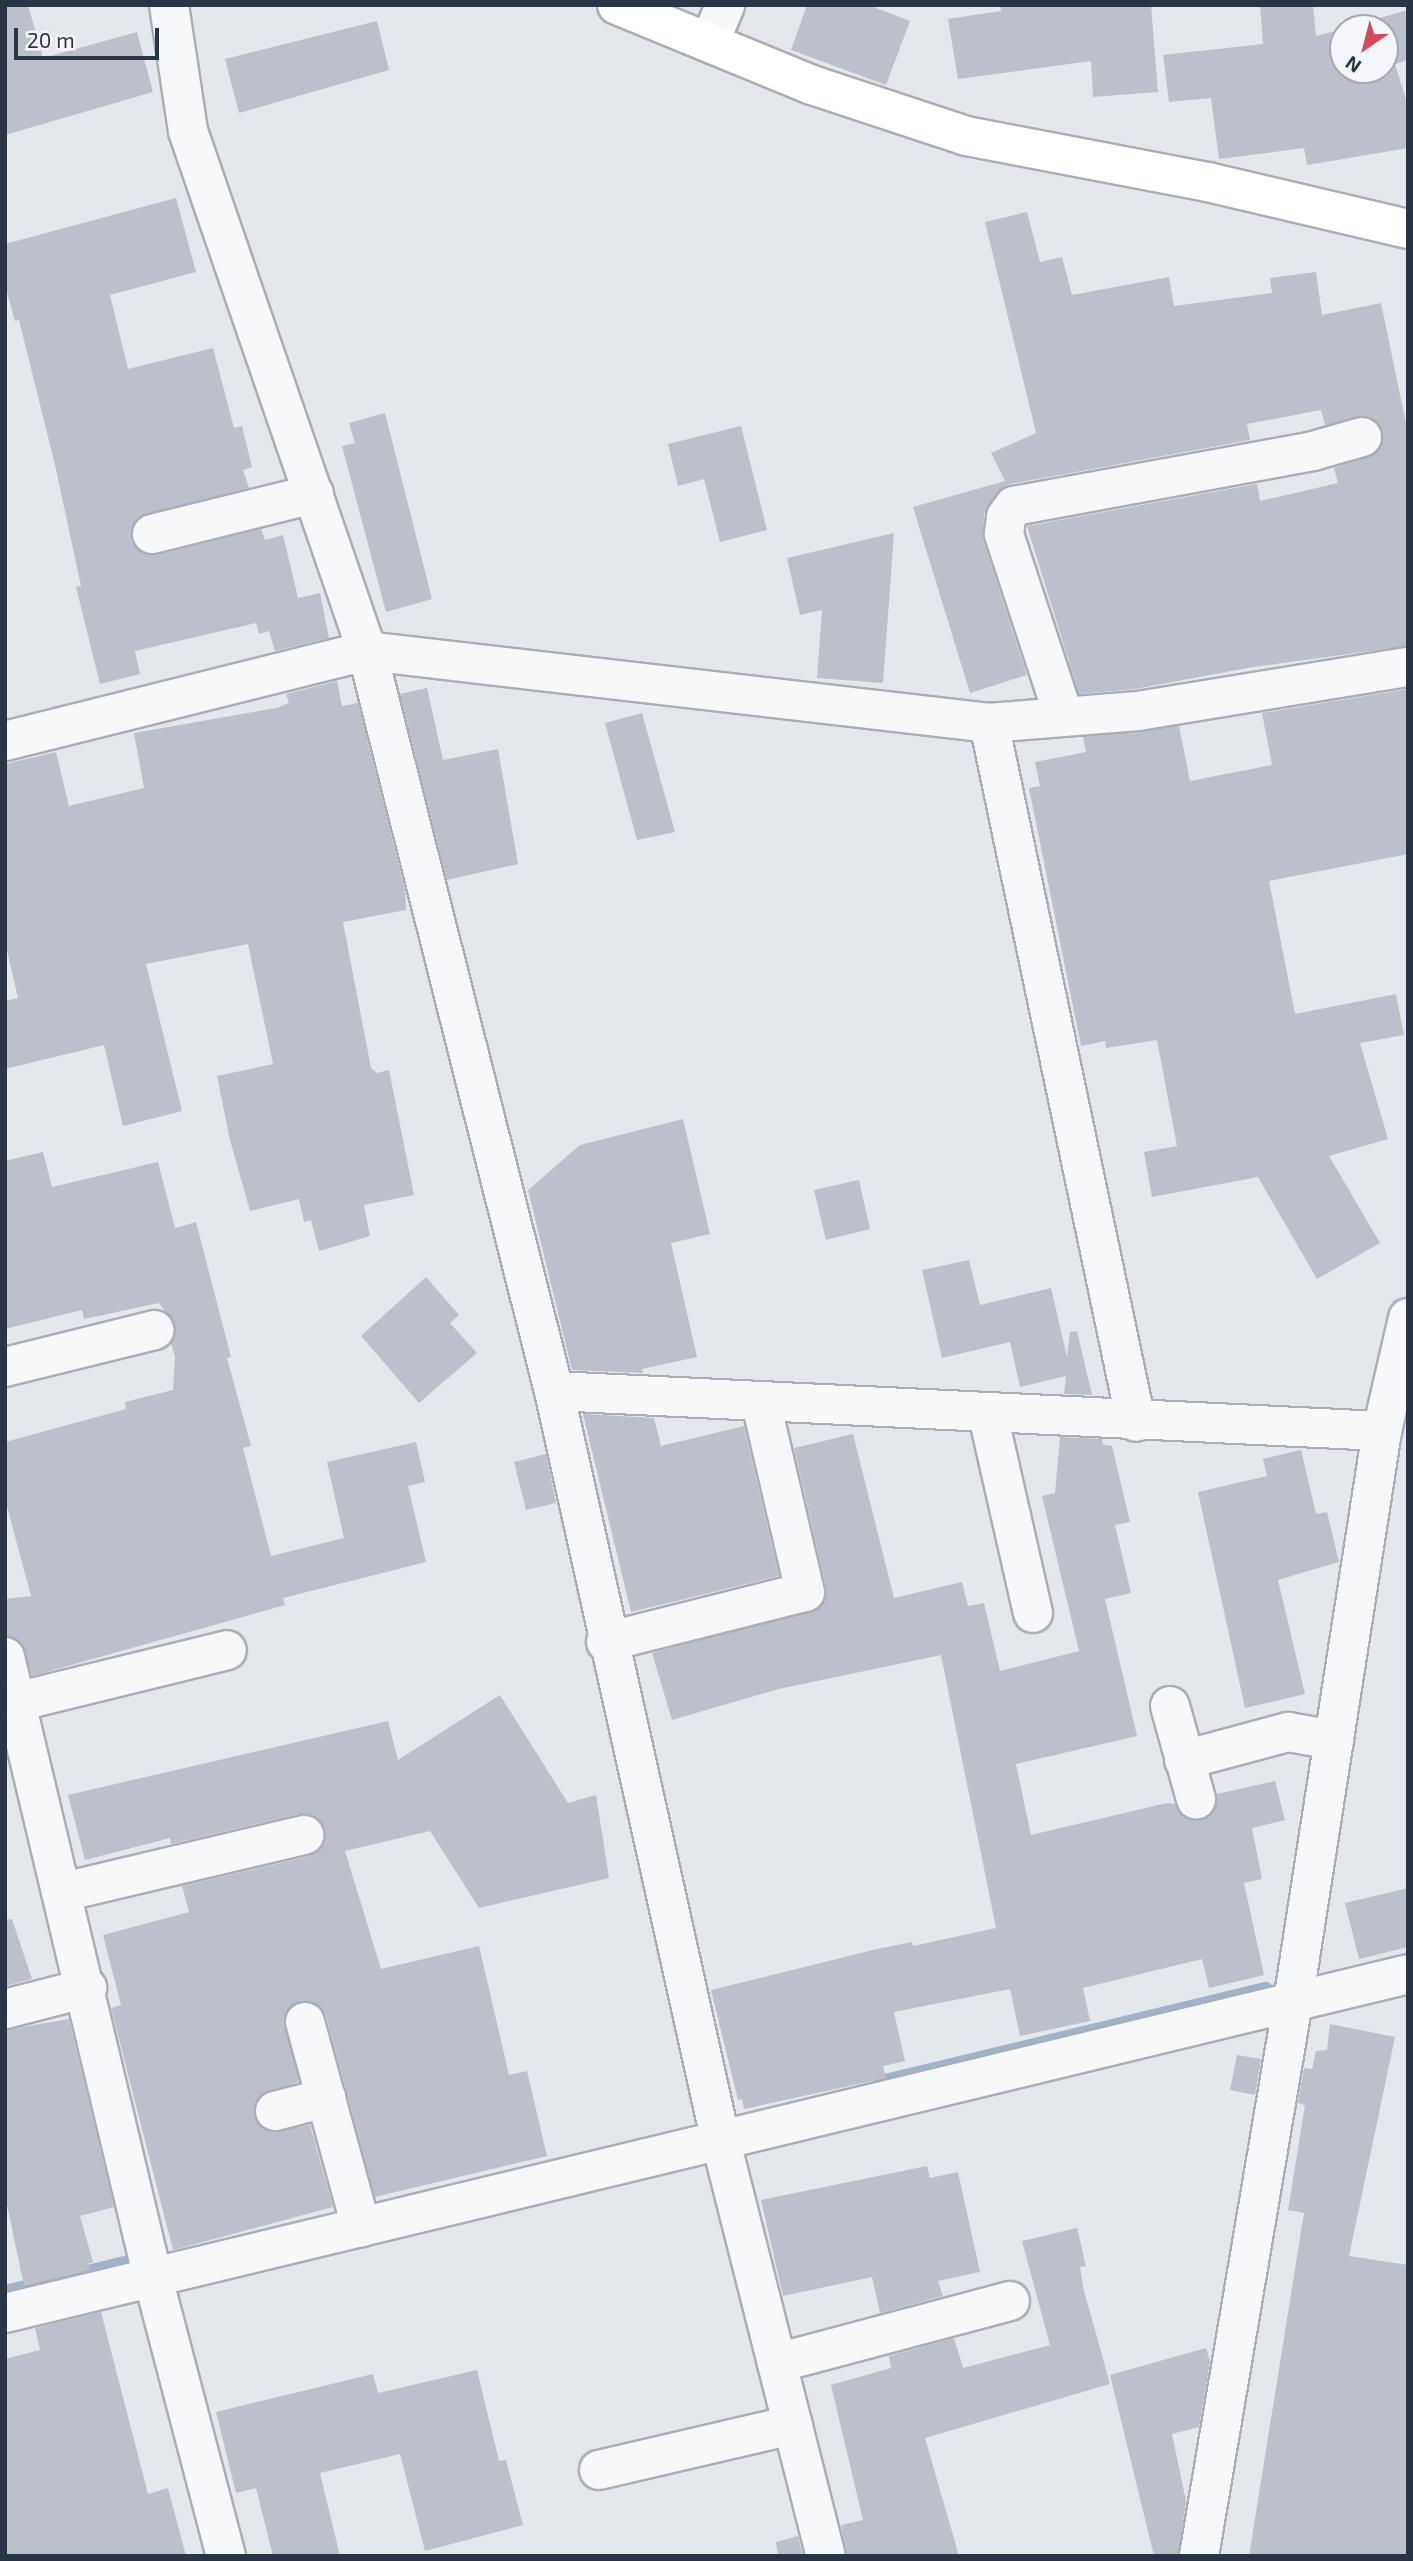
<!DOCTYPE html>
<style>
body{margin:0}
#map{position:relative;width:1413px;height:2561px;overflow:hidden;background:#e4e7ec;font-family:"Exo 2",sans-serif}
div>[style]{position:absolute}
.stream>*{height:14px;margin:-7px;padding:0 7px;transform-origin:7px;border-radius:7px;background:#9fb4cc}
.building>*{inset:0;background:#bbc0ca}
.roads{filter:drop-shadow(2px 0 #a9aeb7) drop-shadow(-2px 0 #a9aeb7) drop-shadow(0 2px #a9aeb7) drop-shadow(0 -2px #a9aeb7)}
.street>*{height:38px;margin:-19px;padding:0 19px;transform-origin:19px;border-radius:19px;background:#f7f8fa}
.secondary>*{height:38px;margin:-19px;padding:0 19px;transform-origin:19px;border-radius:19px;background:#fff}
span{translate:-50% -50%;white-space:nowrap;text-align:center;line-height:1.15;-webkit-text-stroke:7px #f4f6f9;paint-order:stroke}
.frame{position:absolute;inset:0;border:7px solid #2b3445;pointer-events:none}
.north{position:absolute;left:1329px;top:14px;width:70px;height:70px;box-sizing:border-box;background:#f4f6f9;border:2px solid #a4a8b1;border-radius:50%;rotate:215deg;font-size:19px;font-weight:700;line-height:28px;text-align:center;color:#2b3445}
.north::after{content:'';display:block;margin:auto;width:24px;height:32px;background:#d1495b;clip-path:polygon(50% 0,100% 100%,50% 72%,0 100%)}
.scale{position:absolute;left:14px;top:28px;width:145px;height:32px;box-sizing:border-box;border:4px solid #2b3445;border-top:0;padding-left:9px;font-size:21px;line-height:24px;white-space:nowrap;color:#2b3445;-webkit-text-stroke:5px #f4f6f9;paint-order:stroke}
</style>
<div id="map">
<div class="stream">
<i style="left:881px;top:2082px;width:396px;rotate:-13.6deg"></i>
<i style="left:5px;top:2292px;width:128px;rotate:-13.6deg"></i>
</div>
<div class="building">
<i style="clip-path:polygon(5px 5px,28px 5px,43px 58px,137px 32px,153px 92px,5px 135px)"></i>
<i style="clip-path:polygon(807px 5px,868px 5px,910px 21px,886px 85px,791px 50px)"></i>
<i style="clip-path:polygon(1000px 5px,1151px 5px,1158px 92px,1093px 97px,1091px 61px,958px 79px,948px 19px,1001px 11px)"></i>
<i style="clip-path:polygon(1260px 5px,1313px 5px,1316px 36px,1343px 29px,1343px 70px,1385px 70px,1385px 28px,1345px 28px,1408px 10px,1408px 60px,1395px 64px,1408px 106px,1408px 148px,1307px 165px,1304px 148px,1219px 159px,1211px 98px,1169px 102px,1163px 55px,1263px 44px)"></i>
<i style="clip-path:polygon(377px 21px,389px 70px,239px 113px,225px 59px)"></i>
<i style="clip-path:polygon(176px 198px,196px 272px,110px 295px,128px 369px,213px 348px,234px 428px,242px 426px,252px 467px,243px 470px,249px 488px,137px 518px,131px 540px,137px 550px,157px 555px,261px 529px,265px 540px,283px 535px,298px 598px,320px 593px,329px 638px,275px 651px,269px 631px,259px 634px,256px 623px,135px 651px,140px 674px,100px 684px,76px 587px,81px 586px,55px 465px,19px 320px,15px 321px,5px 285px,5px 244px)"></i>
<i style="clip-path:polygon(1027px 212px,1040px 262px,1062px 257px,1072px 295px,1169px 277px,1174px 306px,1272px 293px,1270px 278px,1316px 272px,1322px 315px,1381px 303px,1408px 433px,1408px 646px,1253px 667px,1135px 689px,1079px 694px,1027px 526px,1257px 484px,1260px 501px,1338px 483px,1334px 468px,1377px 453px,1383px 432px,1367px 416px,1325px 425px,1321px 410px,1247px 424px,1250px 440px,1010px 484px,997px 492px,984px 514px,983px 540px,1027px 675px,970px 693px,913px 507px,1005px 481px,991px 453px,1036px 433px,985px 222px)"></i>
<i style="clip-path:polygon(385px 413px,432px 599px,386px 612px,342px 446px,355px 443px,349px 423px)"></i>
<i style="clip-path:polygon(741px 426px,767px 530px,720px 542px,704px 479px,678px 486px,668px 444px)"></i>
<i style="clip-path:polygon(894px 533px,883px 683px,817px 678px,822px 610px,800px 615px,787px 558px)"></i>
<i style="clip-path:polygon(337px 681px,342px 706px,358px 703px,405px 890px,406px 910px,343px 922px,371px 1068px,377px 1073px,389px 1070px,414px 1195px,364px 1205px,370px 1236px,319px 1251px,311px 1220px,304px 1222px,299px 1199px,250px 1211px,230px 1140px,217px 1076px,273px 1064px,248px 944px,146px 964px,182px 1111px,123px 1126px,104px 1045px,5px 1069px,5px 1001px,18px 998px,5px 942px,5px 764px,56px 752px,69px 806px,144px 788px,134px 733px,276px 708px,289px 703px,286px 694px)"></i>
<i style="clip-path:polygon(427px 688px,443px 760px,498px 749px,518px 864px,447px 880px,400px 694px)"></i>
<i style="clip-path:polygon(1408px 689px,1408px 854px,1269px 881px,1295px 1014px,1396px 994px,1404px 1035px,1360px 1043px,1388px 1139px,1329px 1156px,1380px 1243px,1317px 1279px,1258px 1177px,1152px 1197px,1144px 1152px,1177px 1146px,1157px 1040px,1106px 1048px,1105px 1041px,1081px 1046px,1029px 788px,1040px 786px,1035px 762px,1086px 752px,1083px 737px,1179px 726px,1190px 781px,1272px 765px,1262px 713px)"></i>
<i style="clip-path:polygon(642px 713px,675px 832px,637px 840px,605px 723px)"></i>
<i style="clip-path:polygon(683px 1119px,710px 1234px,671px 1243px,697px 1357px,642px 1369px,643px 1373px,572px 1370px,528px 1190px,580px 1145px)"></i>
<i style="clip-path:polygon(43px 1152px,52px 1187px,158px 1162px,175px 1228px,196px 1222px,231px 1357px,227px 1358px,251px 1446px,243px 1448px,271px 1556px,344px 1538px,327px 1462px,416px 1442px,425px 1482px,408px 1486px,426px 1562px,283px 1598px,285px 1605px,32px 1676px,21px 1643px,5px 1636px,5px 1599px,31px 1596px,5px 1499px,5px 1442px,126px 1409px,125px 1402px,173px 1390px,175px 1357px,171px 1343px,175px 1324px,159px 1303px,84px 1319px,82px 1310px,5px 1329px,5px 1161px)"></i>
<i style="clip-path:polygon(859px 1180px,870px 1229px,826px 1240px,814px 1190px)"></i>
<i style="clip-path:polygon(969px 1260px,980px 1305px,1051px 1288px,1067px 1357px,1070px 1332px,1077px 1331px,1092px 1395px,1064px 1394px,1066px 1376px,1020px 1387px,1010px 1342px,942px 1358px,922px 1270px)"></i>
<i style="clip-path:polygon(426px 1277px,459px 1315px,450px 1323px,477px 1353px,419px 1403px,361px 1336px)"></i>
<i style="clip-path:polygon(583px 1414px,654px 1418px,661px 1446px,744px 1426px,779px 1576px,631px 1612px)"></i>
<i style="clip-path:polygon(853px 1434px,894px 1598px,962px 1582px,968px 1606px,984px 1603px,1000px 1671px,1079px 1651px,1042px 1496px,1055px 1493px,1060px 1437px,1102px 1439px,1103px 1445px,1112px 1446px,1130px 1522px,1115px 1525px,1131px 1593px,1105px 1599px,1137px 1736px,1016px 1764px,1031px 1835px,1167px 1803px,1175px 1804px,1190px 1820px,1201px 1820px,1212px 1814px,1217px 1794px,1275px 1781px,1285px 1820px,1252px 1828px,1262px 1879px,1244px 1883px,1264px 1975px,1209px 1988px,1202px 1959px,1083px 1988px,1090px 2021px,1020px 2036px,1010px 1989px,894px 2012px,905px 2061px,883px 2066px,886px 2078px,744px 2109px,742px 2099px,738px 2100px,711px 1990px,877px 1949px,912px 1942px,913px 1946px,996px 1928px,941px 1655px,779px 1689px,672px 1720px,652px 1653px,821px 1607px,826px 1587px,794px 1448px)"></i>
<i style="clip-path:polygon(1301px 1450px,1316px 1514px,1327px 1512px,1339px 1562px,1278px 1580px,1305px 1694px,1245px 1708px,1198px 1492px,1267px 1476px,1263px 1459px)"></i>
<i style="clip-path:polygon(546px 1454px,556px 1503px,526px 1510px,514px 1462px)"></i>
<i style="clip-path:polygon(500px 1695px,568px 1803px,596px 1795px,609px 1878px,479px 1908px,430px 1831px,345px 1851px,381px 1969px,479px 1946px,509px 2075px,527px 2071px,547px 2156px,375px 2197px,326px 2016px,320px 2006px,300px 2001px,284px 2017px,299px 2082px,260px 2095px,254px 2116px,270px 2132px,310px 2125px,333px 2207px,173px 2250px,111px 2008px,121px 2005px,103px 1935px,189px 1912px,182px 1886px,310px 1856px,325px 1842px,325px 1831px,319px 1820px,299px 1814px,171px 1844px,170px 1838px,85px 1860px,68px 1795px,388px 1721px,398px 1760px)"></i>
<i style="clip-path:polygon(1408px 1888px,1408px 1947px,1359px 1959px,1345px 1903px)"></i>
<i style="clip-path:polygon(12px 1919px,32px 1979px,5px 1986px,5px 1920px)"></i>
<i style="clip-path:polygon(69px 2019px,114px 2207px,80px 2216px,93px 2262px,88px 2264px,90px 2270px,24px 2286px,5px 2195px,5px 2030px)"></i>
<i style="clip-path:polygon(1330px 2024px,1395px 2037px,1349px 2256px,1408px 2265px,1408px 2556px,1249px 2556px,1304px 2213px,1288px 2210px,1305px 2105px,1298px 2103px,1304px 2068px,1312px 2069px,1316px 2051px,1327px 2050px)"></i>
<i style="clip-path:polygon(1237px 2055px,1261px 2059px,1255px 2095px,1230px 2090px)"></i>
<i style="clip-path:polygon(927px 2166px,930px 2178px,958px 2172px,980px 2272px,938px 2281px,943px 2296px,880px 2313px,872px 2277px,783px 2296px,761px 2200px)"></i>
<i style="clip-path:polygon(1077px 2228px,1086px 2266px,1080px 2267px,1083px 2287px,1110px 2384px,925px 2438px,959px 2556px,847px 2556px,841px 2525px,863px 2520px,831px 2385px,891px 2368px,889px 2356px,954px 2338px,963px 2368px,1050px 2345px,1022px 2241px)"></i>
<i style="clip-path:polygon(101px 2312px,148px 2494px,168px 2488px,186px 2556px,5px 2556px,5px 2359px,40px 2350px,35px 2328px)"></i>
<i style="clip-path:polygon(1206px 2348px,1210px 2361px,1199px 2427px,1172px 2434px,1186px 2501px,1178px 2556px,1154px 2556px,1110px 2375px)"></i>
<i style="clip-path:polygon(477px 2370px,499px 2461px,506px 2460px,523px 2525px,425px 2551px,400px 2454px,320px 2473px,340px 2556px,273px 2556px,256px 2488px,236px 2493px,216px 2412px,373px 2374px,378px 2393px)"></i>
<i style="clip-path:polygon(798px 2536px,803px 2556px,778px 2556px,776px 2542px)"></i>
</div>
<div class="roads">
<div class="street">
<i style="left:169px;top:5px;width:127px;rotate:81.4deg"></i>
<i style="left:188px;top:131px;width:550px;rotate:71deg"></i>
<i style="left:367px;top:651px;width:763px;rotate:75.82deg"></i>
<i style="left:554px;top:1391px;width:765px;rotate:77.47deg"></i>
<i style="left:720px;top:2138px;width:431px;rotate:75.8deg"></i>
<i style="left:710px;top:41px;width:39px;rotate:-67deg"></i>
<i style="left:152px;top:534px;width:167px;rotate:-13.9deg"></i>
<i style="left:1064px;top:717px;width:193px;rotate:-108.2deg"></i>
<i style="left:1004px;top:534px;width:17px;rotate:-83deg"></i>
<i style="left:1006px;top:517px;width:14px;rotate:-54deg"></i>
<i style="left:1014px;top:506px;width:304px;rotate:-10.4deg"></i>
<i style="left:1313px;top:451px;width:51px;rotate:-15.9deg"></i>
<i style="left:989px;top:723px;width:714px;rotate:78.12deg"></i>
<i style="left:5px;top:741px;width:373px;rotate:-14deg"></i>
<i style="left:367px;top:651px;width:626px;rotate:6.6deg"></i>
<i style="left:989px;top:723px;width:149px;rotate:-4.6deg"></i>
<i style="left:1138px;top:711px;width:274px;rotate:-9.3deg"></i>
<i style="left:5px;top:1367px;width:154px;rotate:-13.9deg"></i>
<i style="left:554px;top:1391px;width:829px;rotate:2.77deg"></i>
<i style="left:988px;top:1415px;width:203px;rotate:77.2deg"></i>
<i style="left:606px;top:1642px;width:205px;rotate:-14.1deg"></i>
<i style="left:805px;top:1592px;width:194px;rotate:-103.1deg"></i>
<i style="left:5px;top:1657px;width:638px;rotate:76.6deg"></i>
<i style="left:153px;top:2278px;width:287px;rotate:75.3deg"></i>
<i style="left:16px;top:1702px;width:217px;rotate:-13.8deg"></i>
<i style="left:1170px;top:1706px;width:97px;rotate:74.4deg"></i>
<i style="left:1184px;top:1760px;width:108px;rotate:-15.1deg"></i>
<i style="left:1288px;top:1732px;width:47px;rotate:9.9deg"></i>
<i style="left:63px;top:1892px;width:248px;rotate:-13.3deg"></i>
<i style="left:5px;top:2009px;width:85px;rotate:-14.4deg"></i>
<i style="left:305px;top:2022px;width:213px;rotate:74.7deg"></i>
<i style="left:275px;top:2111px;width:53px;rotate:-14.3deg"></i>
<i style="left:5px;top:2313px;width:1443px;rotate:-13.58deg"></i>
<i style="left:777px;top:2363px;width:241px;rotate:-14.9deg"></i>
<i style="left:599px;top:2470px;width:199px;rotate:-13.1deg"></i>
<i style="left:1199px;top:2556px;width:562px;rotate:-80.37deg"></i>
<i style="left:1293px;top:2002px;width:578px;rotate:-81.14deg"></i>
<i style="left:1382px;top:1431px;width:116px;rotate:-77deg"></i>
</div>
<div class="secondary">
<i style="left:617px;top:5px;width:211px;rotate:22.3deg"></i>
<i style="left:812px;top:85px;width:162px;rotate:18.3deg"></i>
<i style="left:966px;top:136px;width:246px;rotate:10.8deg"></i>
<i style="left:1208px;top:182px;width:205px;rotate:13.2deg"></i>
</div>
</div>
<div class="frame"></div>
<div class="north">N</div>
<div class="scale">20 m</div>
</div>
